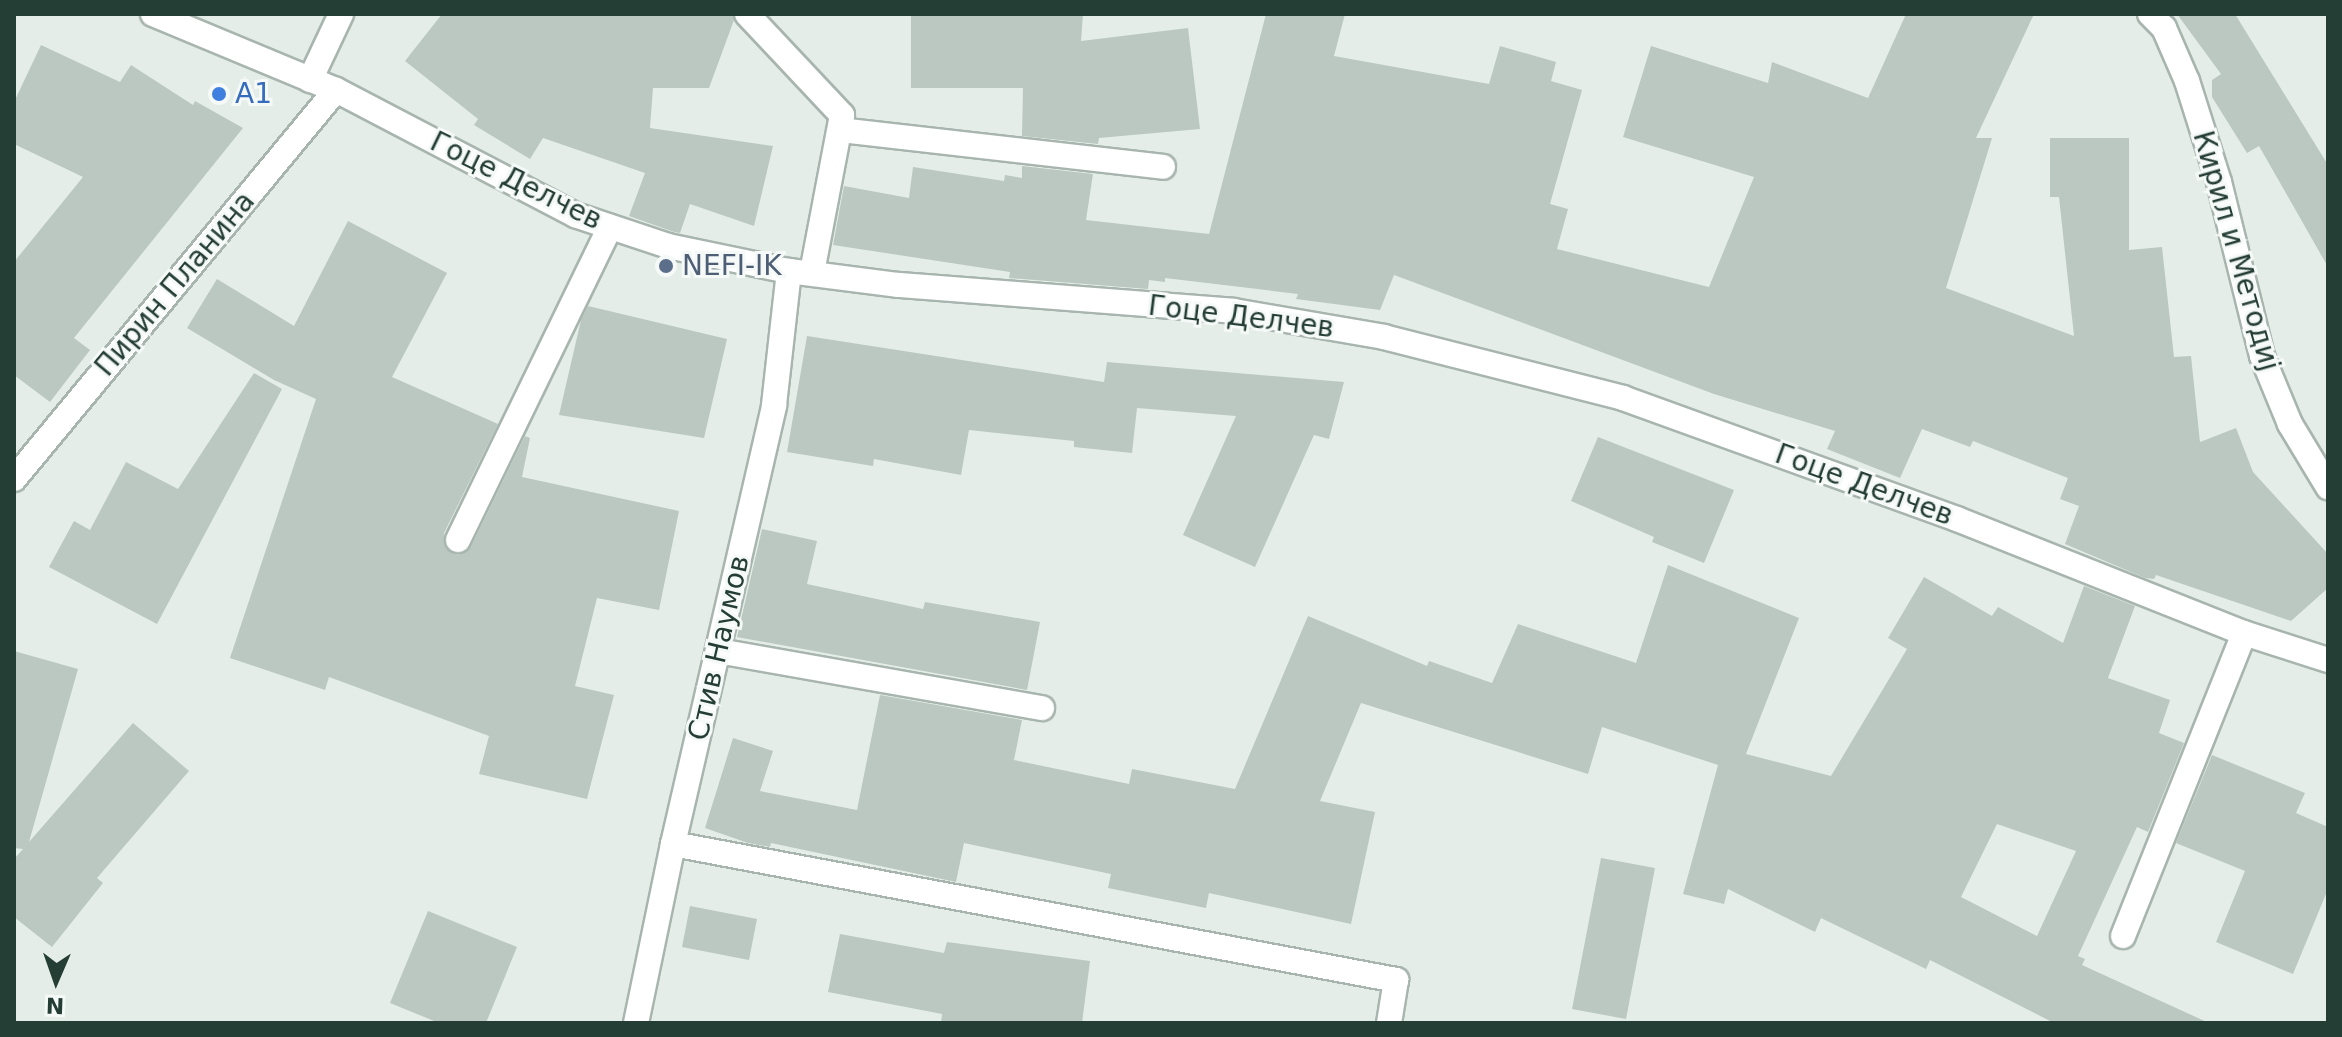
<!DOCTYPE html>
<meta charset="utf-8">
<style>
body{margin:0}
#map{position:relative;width:2342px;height:1037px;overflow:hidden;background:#e5ede8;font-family:"DejaVu Sans",sans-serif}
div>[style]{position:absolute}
.building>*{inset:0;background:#bac8c1}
.roads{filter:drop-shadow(2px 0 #a8b5af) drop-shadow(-2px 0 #a8b5af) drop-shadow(0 2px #a8b5af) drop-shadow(0 -2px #a8b5af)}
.minor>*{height:24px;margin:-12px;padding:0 12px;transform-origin:12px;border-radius:12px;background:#fff}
.dots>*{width:22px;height:22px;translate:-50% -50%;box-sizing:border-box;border:4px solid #f5f9f7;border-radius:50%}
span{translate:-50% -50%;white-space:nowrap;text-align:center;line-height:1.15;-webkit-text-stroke:6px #f5f9f7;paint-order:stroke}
.shop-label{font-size:28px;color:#366cbe}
.left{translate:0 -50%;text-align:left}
.street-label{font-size:28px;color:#253e35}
.service-label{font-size:28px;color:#4e5e75}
.frame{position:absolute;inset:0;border:16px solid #253e35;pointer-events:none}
.north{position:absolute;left:16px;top:941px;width:80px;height:80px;-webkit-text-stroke:6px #f5f9f7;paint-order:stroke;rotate:182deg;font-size:22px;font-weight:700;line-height:32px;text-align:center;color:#253e35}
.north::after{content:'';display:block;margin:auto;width:28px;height:36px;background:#253e35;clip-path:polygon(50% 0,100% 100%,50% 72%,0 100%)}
</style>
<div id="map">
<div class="building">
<i style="clip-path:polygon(442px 14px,732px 14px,734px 20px,709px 88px,653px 88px,650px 128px,773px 146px,754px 226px,690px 204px,680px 233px,674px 232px,629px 216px,645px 173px,543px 138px,530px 159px,474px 125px,478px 119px,405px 61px)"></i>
<i style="clip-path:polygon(911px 14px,1083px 14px,1081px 41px,1188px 28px,1200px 129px,1099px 138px,1098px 144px,1022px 136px,1023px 88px,911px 88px)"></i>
<i style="clip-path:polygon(1266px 14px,1345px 14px,1334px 56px,1489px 84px,1500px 46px,1556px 62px,1551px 81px,1582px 90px,1550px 204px,1568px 209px,1557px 249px,1709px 287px,1754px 177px,1623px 137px,1651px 46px,1768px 83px,1772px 62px,1868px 98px,1906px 14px,2034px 14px,1976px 138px,1992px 138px,1946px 288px,2074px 336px,2059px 197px,2050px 197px,2050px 138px,2129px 138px,2129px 250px,2162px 247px,2174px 357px,2191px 356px,2200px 442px,2236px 428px,2253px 472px,2328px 554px,2328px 588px,2291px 621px,2156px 575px,2154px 579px,2145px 578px,2065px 544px,2079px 506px,2060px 499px,2068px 478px,1973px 441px,1970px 447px,1922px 429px,1900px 478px,1827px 449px,1835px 431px,1714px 394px,1394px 275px,1380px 310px,1296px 299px,1298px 294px,1165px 278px,1165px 282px,1149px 280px,1148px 289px,1009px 278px,1010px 272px,833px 245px,844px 186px,909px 198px,913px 167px,1004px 181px,1005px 175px,1022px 178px,1022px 166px,1093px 174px,1086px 220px,1209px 234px)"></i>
<i style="clip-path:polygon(2177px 14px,2235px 14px,2328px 165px,2328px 267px,2259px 146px,2247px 153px,2212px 97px,2212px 80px,2221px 74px)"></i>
<i style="clip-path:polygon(41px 45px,120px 82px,131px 65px,193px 105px,195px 101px,243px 128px,74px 338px,90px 350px,50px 402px,14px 375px,14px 262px,83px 177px,14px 144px,14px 102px)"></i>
<i style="clip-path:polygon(348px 221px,447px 273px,392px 377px,498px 424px,444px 533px,446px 549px,458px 555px,471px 547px,525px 436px,530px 438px,522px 477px,679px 511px,659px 610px,597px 598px,575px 686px,614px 695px,587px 799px,479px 774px,489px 736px,329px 677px,325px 690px,230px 658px,316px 399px,274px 380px,187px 328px,217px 279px,294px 326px)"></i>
<i style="clip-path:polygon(588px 306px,727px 339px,704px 438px,559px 415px,581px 320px)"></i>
<i style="clip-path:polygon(807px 336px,1104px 382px,1107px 362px,1344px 382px,1329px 439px,1314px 435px,1255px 567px,1183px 535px,1236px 416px,1137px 408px,1132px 453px,1074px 447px,1074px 441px,969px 430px,961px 475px,874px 459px,873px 466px,787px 452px)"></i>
<i style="clip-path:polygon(254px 373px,282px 389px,157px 624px,49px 567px,74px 521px,90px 530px,126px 462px,178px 489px)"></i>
<i style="clip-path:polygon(1598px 437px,1734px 490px,1704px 563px,1652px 542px,1654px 537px,1571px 501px)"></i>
<i style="clip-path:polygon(762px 529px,817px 541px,807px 584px,923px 609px,925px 602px,1040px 622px,1027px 690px,737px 637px)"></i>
<i style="clip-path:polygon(evenodd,1668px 565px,1799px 618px,1746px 754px,1831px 776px,1907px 649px,1888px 638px,1924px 577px,1992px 616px,1998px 607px,2063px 643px,2084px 586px,2135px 606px,2108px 678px,2170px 700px,2159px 733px,2184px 743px,2148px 832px,2137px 827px,2078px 956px,2085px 959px,2082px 965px,2209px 1023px,2054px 1023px,1930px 960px,1926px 969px,1821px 918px,1815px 932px,1728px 889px,1724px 904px,1683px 894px,1718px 765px,1602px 727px,1588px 774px,1361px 703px,1320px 801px,1375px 812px,1351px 924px,1209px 893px,1206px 908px,1108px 888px,1111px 874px,964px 843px,956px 882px,771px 843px,770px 847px,748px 843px,705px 828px,733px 738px,773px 751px,760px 791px,857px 810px,880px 695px,1022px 720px,1014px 760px,1129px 784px,1132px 769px,1235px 789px,1308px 616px,1427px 666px,1429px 661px,1492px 683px,1518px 624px,1636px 663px,1668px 565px,1997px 824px,2076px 851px,2037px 936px,1961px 897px,1997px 824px)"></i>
<i style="clip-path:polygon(14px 651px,78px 669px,29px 842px,133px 723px,189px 771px,97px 878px,103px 883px,52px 947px,14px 917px,14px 859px,23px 849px,14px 848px)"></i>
<i style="clip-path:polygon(2212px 755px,2305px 793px,2296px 813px,2328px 827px,2328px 889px,2293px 974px,2216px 942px,2245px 871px,2176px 843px)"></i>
<i style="clip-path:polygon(1601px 858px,1655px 868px,1626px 1019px,1572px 1009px)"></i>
<i style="clip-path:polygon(690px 906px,757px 919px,749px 960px,682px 947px)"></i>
<i style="clip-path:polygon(428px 911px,517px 947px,486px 1023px,439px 1023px,390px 1003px)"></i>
<i style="clip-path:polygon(840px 934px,944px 953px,947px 942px,1090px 961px,1082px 1023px,941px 1023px,942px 1014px,828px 992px)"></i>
</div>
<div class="roads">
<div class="minor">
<i style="left:153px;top:14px;width:198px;rotate:22.6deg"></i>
<i style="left:336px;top:90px;width:270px;rotate:27.6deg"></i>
<i style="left:575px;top:215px;width:98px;rotate:18.4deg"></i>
<i style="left:668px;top:246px;width:124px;rotate:11.7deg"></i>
<i style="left:789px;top:271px;width:111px;rotate:7.3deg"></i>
<i style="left:899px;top:285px;width:336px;rotate:4.4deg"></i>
<i style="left:1234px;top:311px;width:152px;rotate:9.8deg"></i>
<i style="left:1384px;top:337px;width:247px;rotate:14.3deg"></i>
<i style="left:1623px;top:398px;width:355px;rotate:19.9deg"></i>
<i style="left:1957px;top:519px;width:309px;rotate:21.7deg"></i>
<i style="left:2244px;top:633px;width:88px;rotate:17.8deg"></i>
<i style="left:747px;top:14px;width:139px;rotate:46.8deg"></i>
<i style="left:842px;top:115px;width:161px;rotate:100.8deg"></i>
<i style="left:2150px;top:14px;width:20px;rotate:45deg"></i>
<i style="left:2164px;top:28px;width:58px;rotate:66.5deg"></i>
<i style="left:2187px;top:81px;width:106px;rotate:72.4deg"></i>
<i style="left:2219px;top:182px;width:179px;rotate:76.1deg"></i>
<i style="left:2262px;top:356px;width:74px;rotate:67.6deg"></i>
<i style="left:2290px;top:424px;width:74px;rotate:58.9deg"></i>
<i style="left:310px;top:80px;width:73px;rotate:-64.8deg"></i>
<i style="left:840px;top:130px;width:325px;rotate:6.5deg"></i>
<i style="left:14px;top:479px;width:505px;rotate:-50.38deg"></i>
<i style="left:458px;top:540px;width:348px;rotate:-64.1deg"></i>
<i style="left:718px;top:651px;width:329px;rotate:10deg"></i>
<i style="left:673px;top:844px;width:736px;rotate:10.65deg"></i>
<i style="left:1396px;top:980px;width:44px;rotate:99.2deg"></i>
<i style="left:2123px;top:936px;width:326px;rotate:-68.2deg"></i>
<i style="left:636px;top:1023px;width:183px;rotate:-78.3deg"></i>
<i style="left:673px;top:844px;width:450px;rotate:-77deg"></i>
<i style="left:774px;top:405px;width:135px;rotate:-83.6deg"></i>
</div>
</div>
<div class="dots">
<i style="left:219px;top:94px;background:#3f7fe0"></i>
<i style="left:666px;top:266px;background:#5c6f8a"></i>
</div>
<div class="shop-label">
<span class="left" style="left:235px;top:94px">A1</span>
</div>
<div class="street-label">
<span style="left:516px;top:181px;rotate:26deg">Гоце Делчев</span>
<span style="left:2236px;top:251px;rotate:74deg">Кирил и Методиј</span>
<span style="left:175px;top:284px;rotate:-50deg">Пирин Планина</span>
<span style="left:1241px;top:317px;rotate:7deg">Гоце Делчев</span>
<span style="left:1864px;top:485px;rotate:20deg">Гоце Делчев</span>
<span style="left:719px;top:648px;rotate:-77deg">Стив Наумов</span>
</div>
<div class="service-label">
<span class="left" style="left:682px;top:266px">NEFI-IK</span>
</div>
<div class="frame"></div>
<div class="north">N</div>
</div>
